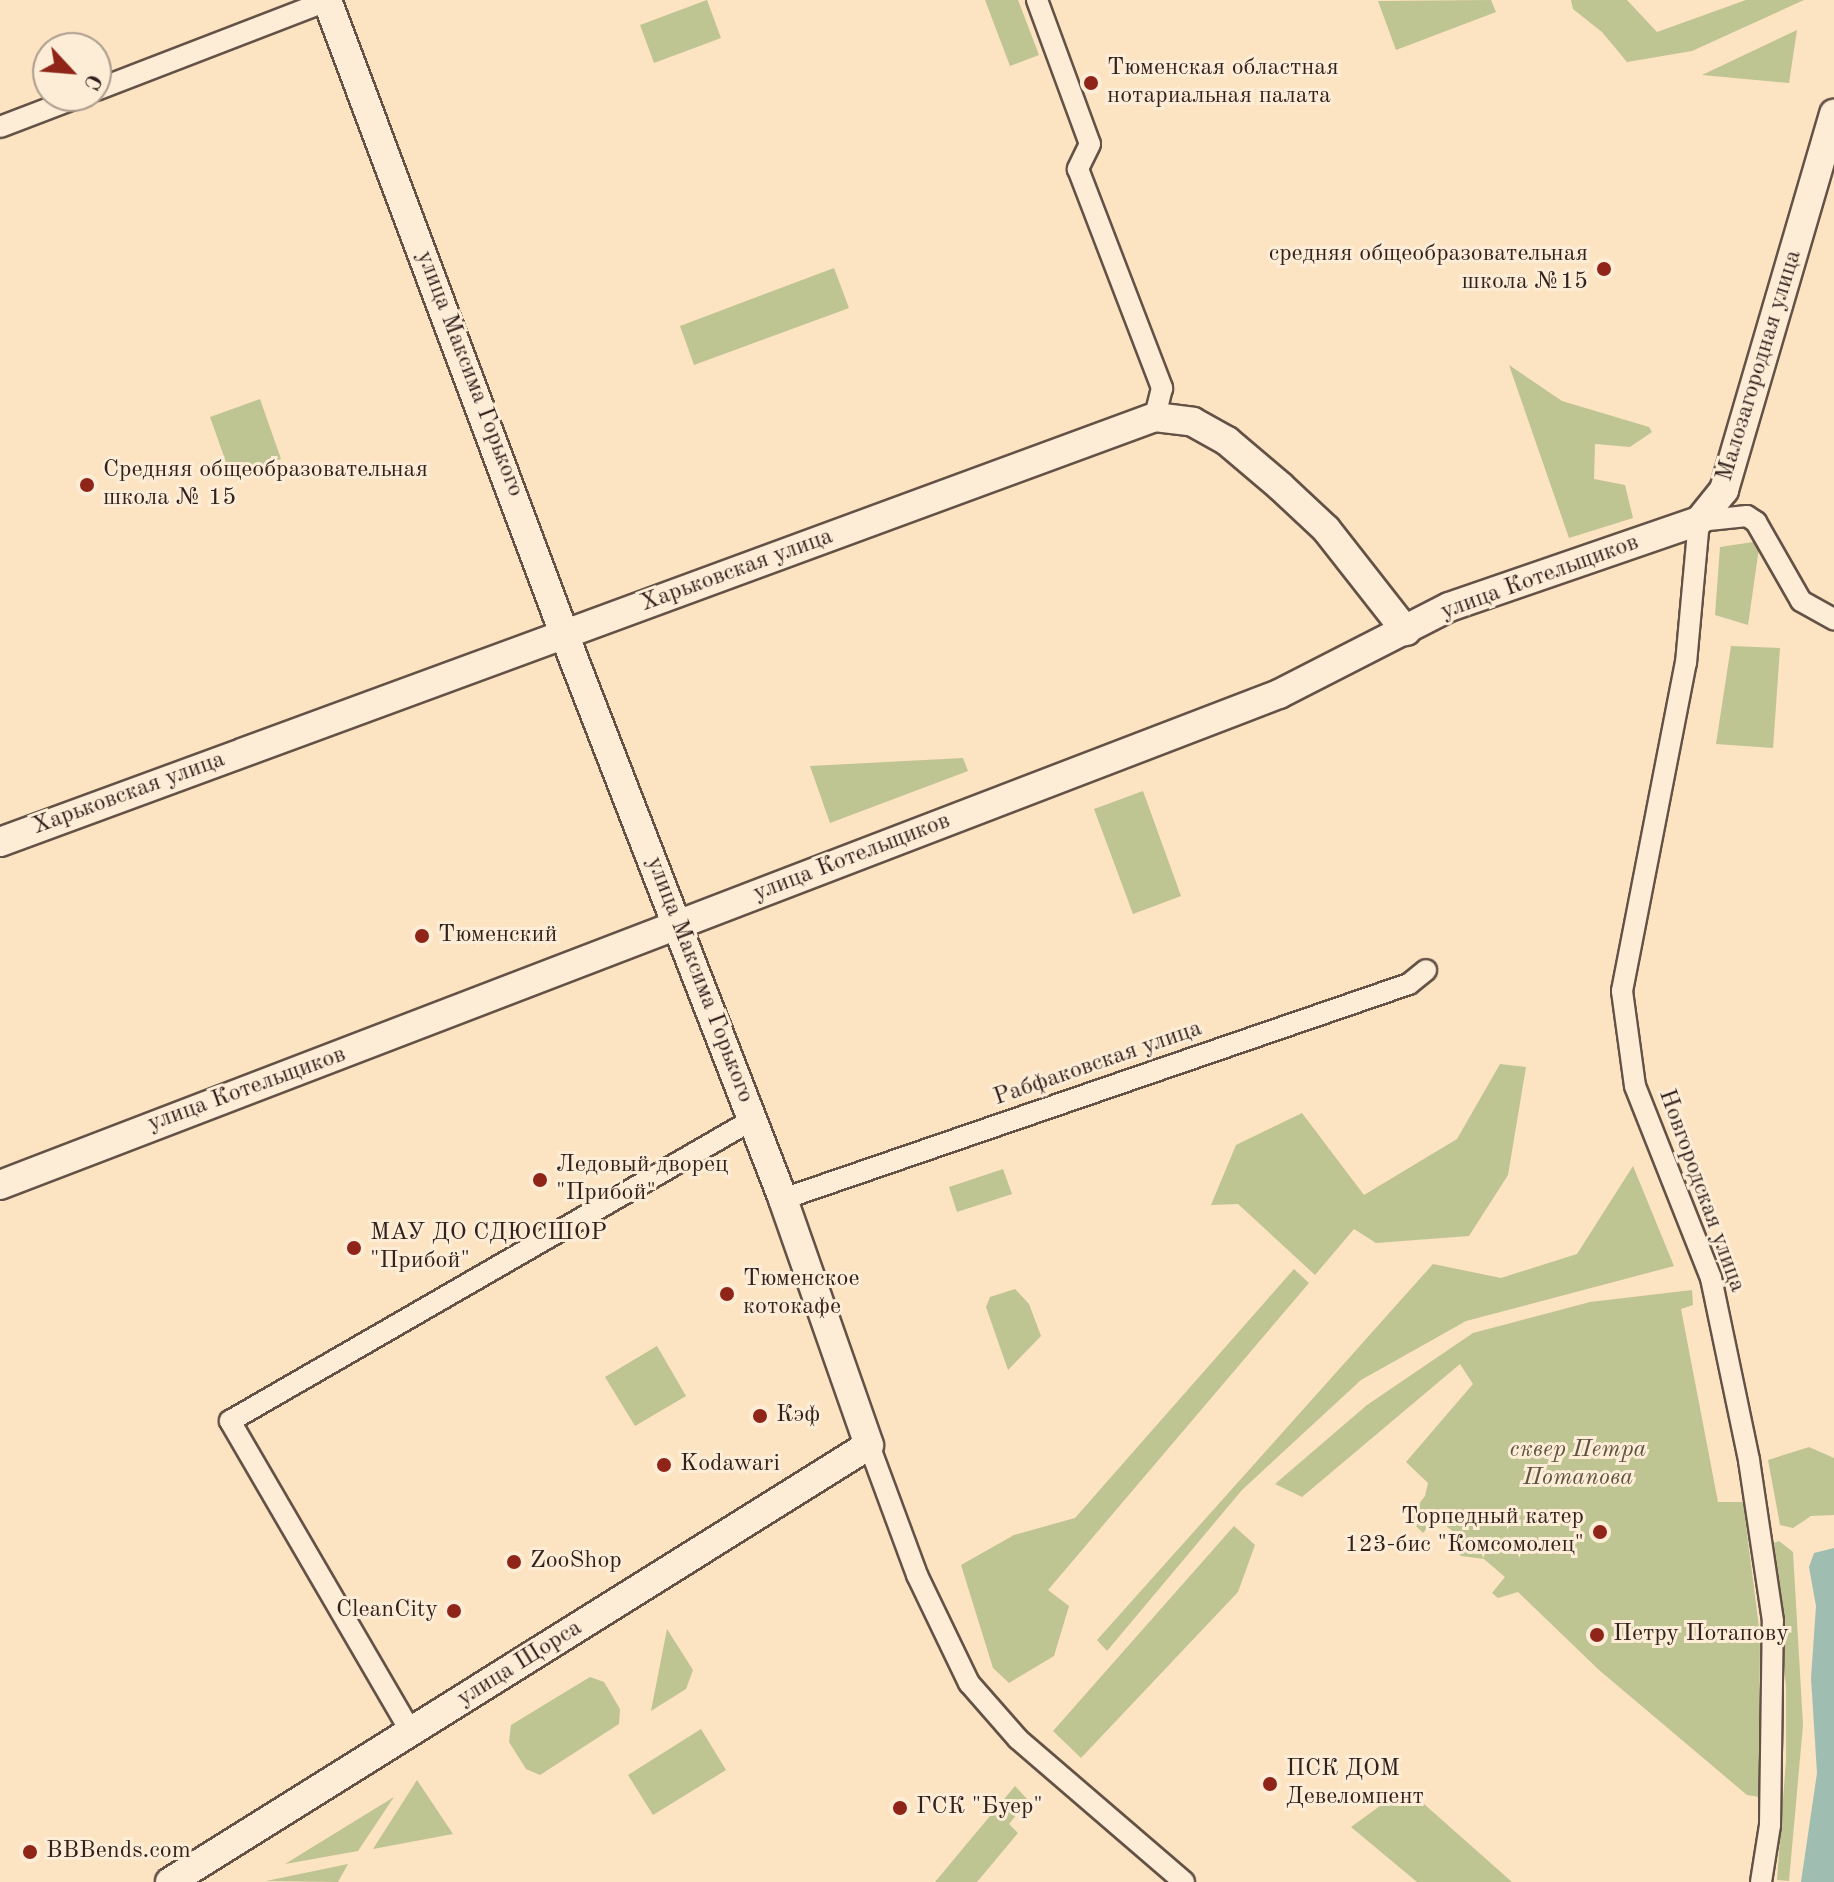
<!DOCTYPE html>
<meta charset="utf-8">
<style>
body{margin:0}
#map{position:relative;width:1834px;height:1882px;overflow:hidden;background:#fce3c2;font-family:"Old Standard TT",serif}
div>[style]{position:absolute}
.green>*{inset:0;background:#bfc493}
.water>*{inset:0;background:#9fbeb1}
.roads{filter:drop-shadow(2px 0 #645246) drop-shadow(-2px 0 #645246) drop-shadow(0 2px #645246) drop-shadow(0 -2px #645246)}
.street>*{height:20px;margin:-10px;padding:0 10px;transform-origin:10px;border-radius:10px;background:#fdedd7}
.secondary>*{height:28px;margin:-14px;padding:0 14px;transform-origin:14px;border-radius:14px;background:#fdedd7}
.dots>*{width:22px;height:22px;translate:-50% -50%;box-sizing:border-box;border:4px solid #fdedd7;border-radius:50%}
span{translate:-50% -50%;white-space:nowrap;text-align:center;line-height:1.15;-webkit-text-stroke:6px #fdedd7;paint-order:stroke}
.poi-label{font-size:24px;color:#32221d}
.left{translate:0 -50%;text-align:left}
.right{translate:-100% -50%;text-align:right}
.street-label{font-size:24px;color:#32221d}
.park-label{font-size:24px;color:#5c5340;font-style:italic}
.north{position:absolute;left:32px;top:32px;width:80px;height:80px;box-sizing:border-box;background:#fdedd7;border:2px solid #ac9c8d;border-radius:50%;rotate:116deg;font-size:22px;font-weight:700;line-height:32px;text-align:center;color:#32221d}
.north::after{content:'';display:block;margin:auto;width:28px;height:36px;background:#8f2418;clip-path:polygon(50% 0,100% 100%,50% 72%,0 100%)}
</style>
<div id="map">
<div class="green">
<i style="clip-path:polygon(707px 0,721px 38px,654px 63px,640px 25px)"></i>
<i style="clip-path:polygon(985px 0,1018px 0,1039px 55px,1010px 66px)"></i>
<i style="clip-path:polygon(1491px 0,1496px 12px,1396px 50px,1378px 1px)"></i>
<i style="clip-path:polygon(1571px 0,1627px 0,1657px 32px,1746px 0,1804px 0,1692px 51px,1627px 62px,1602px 32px,1573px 9px)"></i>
<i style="clip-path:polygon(1797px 30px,1789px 83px,1702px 75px)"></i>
<i style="clip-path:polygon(834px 268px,849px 308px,694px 365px,680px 326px)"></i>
<i style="clip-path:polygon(1509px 365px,1562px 401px,1649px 427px,1652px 432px,1630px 447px,1595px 444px,1594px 479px,1625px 485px,1633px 518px,1569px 538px)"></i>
<i style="clip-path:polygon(260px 399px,281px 459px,231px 476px,210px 417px)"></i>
<i style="clip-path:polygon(1760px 541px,1748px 625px,1715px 615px,1720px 547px)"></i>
<i style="clip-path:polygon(1731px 646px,1780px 648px,1773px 748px,1716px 744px)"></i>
<i style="clip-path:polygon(963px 758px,968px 771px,830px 823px,810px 766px)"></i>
<i style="clip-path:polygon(1143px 791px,1181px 896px,1133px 914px,1094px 809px)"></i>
<i style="clip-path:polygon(1500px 1064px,1526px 1067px,1508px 1175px,1469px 1236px,1376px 1243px,1354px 1229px,1315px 1275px,1238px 1204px,1211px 1205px,1236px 1145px,1302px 1113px,1364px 1195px,1457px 1139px)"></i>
<i style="clip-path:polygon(1633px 1166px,1674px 1266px,1466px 1321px,1361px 1380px,1242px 1490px,1107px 1651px,1097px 1640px,1433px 1264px,1501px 1278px,1577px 1254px)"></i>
<i style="clip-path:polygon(1003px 1169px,1012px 1194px,957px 1212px,949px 1187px)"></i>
<i style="clip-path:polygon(1294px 1269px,1309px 1283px,1048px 1590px,1069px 1606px,1054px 1656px,1009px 1683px,993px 1668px,961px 1565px,1014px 1535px,1075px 1518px)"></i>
<i style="clip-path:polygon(1015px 1289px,1029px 1304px,1041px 1336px,1008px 1370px,986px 1307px,990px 1297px)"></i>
<i style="clip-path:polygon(1692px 1290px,1693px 1305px,1681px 1309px,1718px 1502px,1743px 1502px,1760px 1635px,1759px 1797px,1747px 1795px,1599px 1670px,1518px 1592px,1498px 1598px,1492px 1593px,1505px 1577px,1484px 1559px,1461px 1556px,1454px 1546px,1455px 1533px,1436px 1518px,1423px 1533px,1408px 1518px,1425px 1496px,1428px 1483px,1406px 1462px,1473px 1384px,1460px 1364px,1302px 1497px,1275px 1484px,1367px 1405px,1473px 1333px,1590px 1302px)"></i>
<i style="clip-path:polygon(657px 1346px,686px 1396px,635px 1426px,605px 1377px)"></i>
<i style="clip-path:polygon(1809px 1447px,1834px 1458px,1834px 1515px,1811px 1516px,1793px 1528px,1780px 1525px,1768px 1460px)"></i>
<i style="clip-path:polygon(1234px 1526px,1255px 1545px,1238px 1592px,1081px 1758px,1053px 1731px)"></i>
<i style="clip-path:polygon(1779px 1541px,1793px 1552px,1803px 1725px,1789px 1881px,1777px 1880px,1786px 1760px,1786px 1688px,1774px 1543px)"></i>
<i style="clip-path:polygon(667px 1629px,693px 1670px,686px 1689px,651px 1711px)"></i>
<i style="clip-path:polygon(590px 1677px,604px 1682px,620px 1709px,619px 1724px,540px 1775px,526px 1769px,509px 1742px,511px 1725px)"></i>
<i style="clip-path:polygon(701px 1729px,726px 1770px,653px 1815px,628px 1775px)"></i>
<i style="clip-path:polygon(417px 1780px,453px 1834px,373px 1849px)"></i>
<i style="clip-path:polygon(1015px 1786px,1028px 1800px,1009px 1824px,1018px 1833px,977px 1882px,935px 1882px)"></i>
<i style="clip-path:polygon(394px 1797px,358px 1851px,285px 1864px)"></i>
<i style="clip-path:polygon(1391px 1798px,1424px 1804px,1512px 1882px,1417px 1882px,1351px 1827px)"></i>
<i style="clip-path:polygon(348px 1864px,338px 1882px,266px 1881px)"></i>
</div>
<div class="water">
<i style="clip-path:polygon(1834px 1548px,1834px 1882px,1801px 1882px,1817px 1773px,1811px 1678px,1816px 1606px,1809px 1567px,1814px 1553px)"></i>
</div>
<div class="roads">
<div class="street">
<i style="left:1037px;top:0;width:153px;rotate:69.8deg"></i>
<i style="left:1090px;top:144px;width:28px;rotate:116deg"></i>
<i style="left:1078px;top:169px;width:235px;rotate:69deg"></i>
<i style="left:1162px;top:388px;width:30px;rotate:104deg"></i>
<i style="left:96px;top:90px;width:248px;rotate:-21.1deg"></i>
<i style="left:0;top:127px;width:87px;rotate:-20.9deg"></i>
<i style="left:783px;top:1199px;width:662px;rotate:-18.96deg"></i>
<i style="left:1409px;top:984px;width:22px;rotate:-39deg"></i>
<i style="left:869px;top:1445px;width:139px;rotate:69.7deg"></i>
<i style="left:917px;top:1575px;width:120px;rotate:64.3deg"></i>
<i style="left:969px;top:1683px;width:74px;rotate:48.8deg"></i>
<i style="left:1018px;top:1739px;width:219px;rotate:40.7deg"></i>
<i style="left:411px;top:1732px;width:360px;rotate:-120.2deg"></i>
<i style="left:230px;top:1421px;width:603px;rotate:-29.97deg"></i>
<i style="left:1761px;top:1882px;width:58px;rotate:-81deg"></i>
<i style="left:1770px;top:1825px;width:204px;rotate:-89.2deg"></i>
<i style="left:1773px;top:1621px;width:163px;rotate:-98.5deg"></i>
<i style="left:1749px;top:1460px;width:186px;rotate:-101.8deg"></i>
<i style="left:1711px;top:1278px;width:206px;rotate:-111.6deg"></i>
<i style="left:1635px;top:1086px;width:96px;rotate:-97.8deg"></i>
<i style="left:1622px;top:991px;width:334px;rotate:-79deg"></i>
<i style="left:1686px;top:663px;width:143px;rotate:-84.8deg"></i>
<i style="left:1699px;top:521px;width:48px;rotate:-5.9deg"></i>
<i style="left:1747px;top:516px;width:11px;rotate:34deg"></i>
<i style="left:1756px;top:522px;width:91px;rotate:60.3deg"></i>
<i style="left:1801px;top:601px;width:38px;rotate:29deg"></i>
</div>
<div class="secondary">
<i style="left:0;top:842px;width:1231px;rotate:-20.2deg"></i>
<i style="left:1155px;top:417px;width:38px;rotate:7deg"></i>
<i style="left:1193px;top:422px;width:39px;rotate:29deg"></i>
<i style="left:1227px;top:441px;width:70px;rotate:40.3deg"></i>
<i style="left:1280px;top:486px;width:63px;rotate:43.1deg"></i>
<i style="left:1326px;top:529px;width:130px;rotate:51.9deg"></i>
<i style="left:0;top:1185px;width:1370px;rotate:-21deg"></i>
<i style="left:1279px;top:694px;width:191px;rotate:-27.1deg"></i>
<i style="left:1449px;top:607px;width:264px;rotate:-19deg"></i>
<i style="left:1699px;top:521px;width:40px;rotate:-51deg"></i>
<i style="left:1724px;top:490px;width:392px;rotate:-73.7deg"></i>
<i style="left:170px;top:1882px;width:824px;rotate:-32.01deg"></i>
<i style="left:869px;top:1445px;width:261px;rotate:-109.3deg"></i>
<i style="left:783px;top:1199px;width:578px;rotate:-111.19deg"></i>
<i style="left:574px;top:660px;width:705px;rotate:-110.52deg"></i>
</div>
</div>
<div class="dots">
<i style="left:1091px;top:83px;background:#8f2418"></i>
<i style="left:1604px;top:269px;background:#8f2418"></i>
<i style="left:87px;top:485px;background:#8f2418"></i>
<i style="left:422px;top:936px;background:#8f2418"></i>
<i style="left:540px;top:1180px;background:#8f2418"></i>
<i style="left:354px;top:1248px;background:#8f2418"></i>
<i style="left:727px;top:1294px;background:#8f2418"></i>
<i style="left:760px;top:1416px;background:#8f2418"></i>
<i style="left:664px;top:1465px;background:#8f2418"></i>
<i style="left:1600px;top:1532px;background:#8f2418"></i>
<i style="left:514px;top:1562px;background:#8f2418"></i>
<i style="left:454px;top:1611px;background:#8f2418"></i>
<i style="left:1597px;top:1635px;background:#8f2418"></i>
<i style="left:1270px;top:1784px;background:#8f2418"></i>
<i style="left:900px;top:1808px;background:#8f2418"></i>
<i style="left:30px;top:1852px;background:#8f2418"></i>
</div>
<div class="poi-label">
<span class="left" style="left:1107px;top:83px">Тюменская областная<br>нотариальная палата</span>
<span class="right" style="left:1588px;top:269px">средняя общеобразовательная<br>школа №15</span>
<span class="left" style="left:103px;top:485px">Средняя общеобразовательная<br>школа № 15</span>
<span class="left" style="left:438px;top:936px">Тюменский</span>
<span class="left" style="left:556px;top:1180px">Ледовый дворец<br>"Прибой"</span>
<span class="left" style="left:370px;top:1248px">МАУ ДО СДЮСШОР<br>"Прибой"</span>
<span class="left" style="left:743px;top:1294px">Тюменское<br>котокафе</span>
<span class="left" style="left:776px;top:1416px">Кэф</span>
<span class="left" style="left:680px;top:1465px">Kodawari</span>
<span class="right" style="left:1584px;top:1532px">Торпедный катер<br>123-бис "Комсомолец"</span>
<span class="left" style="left:530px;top:1562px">ZooShop</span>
<span class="right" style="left:438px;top:1611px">CleanCity</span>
<span class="left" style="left:1613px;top:1635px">Петру Потапову</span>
<span class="left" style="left:1286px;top:1784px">ПСК ДОМ<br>Девеломпент</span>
<span class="left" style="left:916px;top:1808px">ГСК "Буер"</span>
<span class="left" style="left:46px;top:1852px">BBBends.com</span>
</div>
<div class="street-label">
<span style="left:1760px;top:366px;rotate:-73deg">Малозагородная улица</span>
<span style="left:469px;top:374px;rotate:69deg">улица Максима Горького</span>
<span style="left:737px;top:571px;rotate:-20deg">Харьковская улица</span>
<span style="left:1540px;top:578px;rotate:-20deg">улица Котельщиков</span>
<span style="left:129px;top:794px;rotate:-20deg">Харьковская улица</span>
<span style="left:852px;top:858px;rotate:-21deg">улица Котельщиков</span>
<span style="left:699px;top:980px;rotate:69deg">улица Максима Горького</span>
<span style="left:1098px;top:1064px;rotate:-19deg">Рабфаковская улица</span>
<span style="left:247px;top:1090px;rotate:-20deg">улица Котельщиков</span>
<span style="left:1701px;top:1191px;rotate:70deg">Новгородская улица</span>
<span style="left:520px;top:1664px;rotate:-32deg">улица Щорса</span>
</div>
<div class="park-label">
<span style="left:1578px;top:1465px">сквер Петра<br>Потапова</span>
</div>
<div class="north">С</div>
</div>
